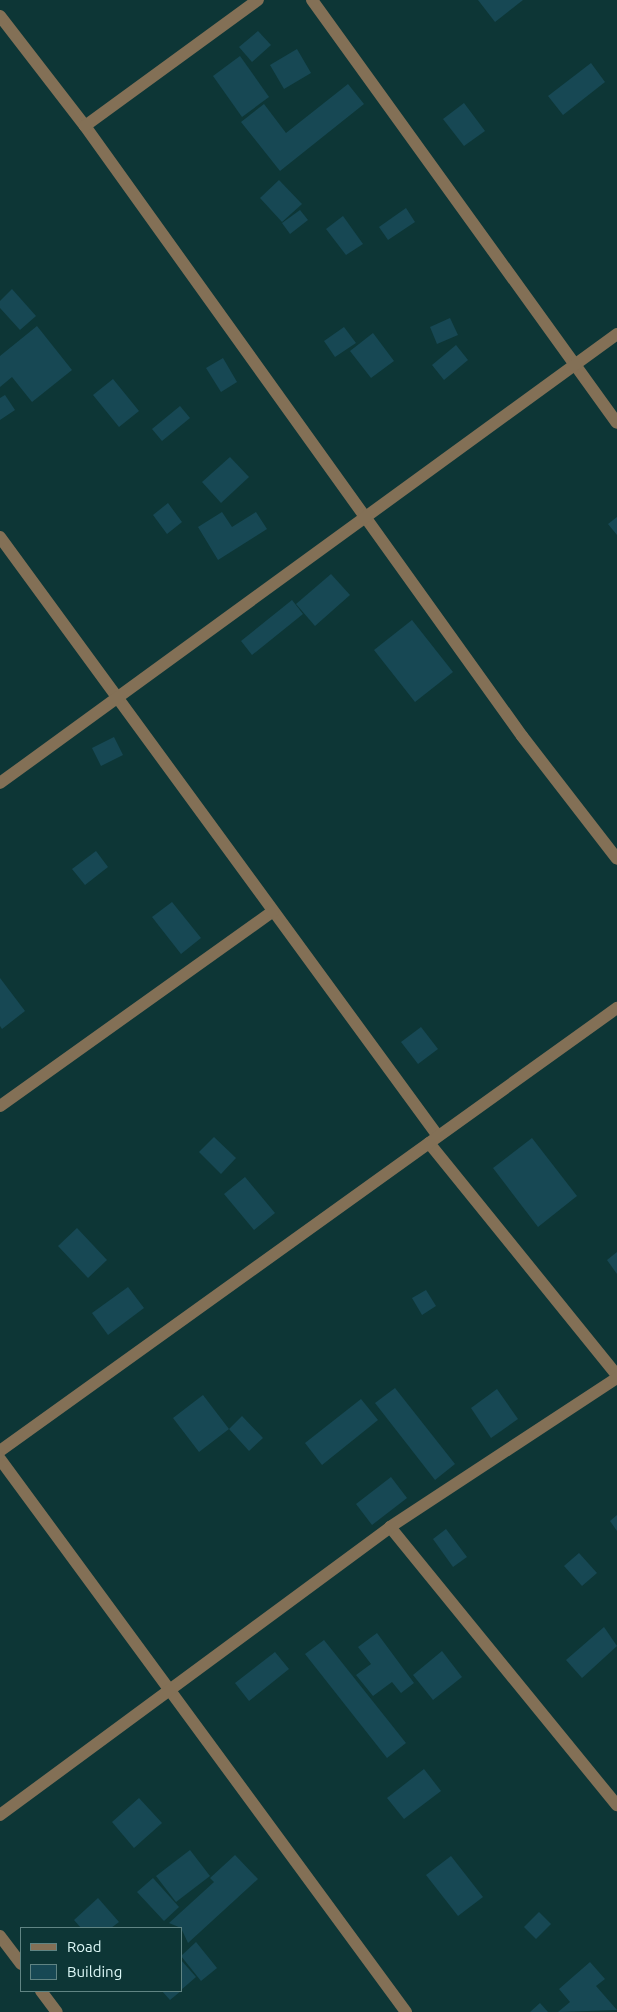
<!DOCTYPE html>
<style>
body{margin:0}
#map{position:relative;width:617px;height:2012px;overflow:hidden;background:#0d3636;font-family:Ubuntu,sans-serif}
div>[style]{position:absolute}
.building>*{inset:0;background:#174854}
.minor>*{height:12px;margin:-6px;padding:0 6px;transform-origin:6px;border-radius:6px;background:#837056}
span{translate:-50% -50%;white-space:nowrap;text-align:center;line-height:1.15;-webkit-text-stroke:4.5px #0d3636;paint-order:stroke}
.legend{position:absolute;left:20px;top:1927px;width:162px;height:65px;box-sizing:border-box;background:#0d3636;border:1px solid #608483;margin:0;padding:6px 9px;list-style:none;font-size:15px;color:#ddf8f7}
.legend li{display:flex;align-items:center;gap:10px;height:25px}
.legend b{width:25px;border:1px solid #608483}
</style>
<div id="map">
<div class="building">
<i style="clip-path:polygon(478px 0,523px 0,495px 22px)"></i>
<i style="clip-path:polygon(258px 31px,271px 45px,252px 62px,239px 47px)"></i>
<i style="clip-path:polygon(297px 49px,311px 73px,284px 89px,270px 65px)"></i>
<i style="clip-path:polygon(240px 56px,269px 97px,242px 117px,213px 76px)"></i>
<i style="clip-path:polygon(591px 63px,605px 82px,563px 115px,548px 96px)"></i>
<i style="clip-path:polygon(348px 84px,364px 104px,280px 171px,241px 122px,264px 104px,286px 133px)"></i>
<i style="clip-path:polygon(464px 103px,485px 131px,464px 146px,443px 119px)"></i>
<i style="clip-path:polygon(279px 180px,302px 204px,282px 222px,260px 198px)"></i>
<i style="clip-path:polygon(406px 208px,415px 222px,388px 240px,379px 227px)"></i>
<i style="clip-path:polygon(300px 210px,308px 220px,290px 234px,282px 223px)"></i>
<i style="clip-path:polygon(343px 216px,363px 244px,346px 255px,326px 229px)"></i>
<i style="clip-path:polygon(12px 289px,36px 316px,20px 330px,0 308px,0 301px)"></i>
<i style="clip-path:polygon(450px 318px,458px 335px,437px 344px,430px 327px)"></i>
<i style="clip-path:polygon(37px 326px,72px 370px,32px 402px,12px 377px,0 387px,0 356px)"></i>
<i style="clip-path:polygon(344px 327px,356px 343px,335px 357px,324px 341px)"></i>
<i style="clip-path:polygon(373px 333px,394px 361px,371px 378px,350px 351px)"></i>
<i style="clip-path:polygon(456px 345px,468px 360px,444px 380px,432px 365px)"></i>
<i style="clip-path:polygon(223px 358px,237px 382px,221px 392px,206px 368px)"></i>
<i style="clip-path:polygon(113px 379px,139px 411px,119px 427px,93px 395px)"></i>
<i style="clip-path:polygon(5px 395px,15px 410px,0 420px,0 398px)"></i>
<i style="clip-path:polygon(180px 406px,190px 418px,162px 441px,152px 429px)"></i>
<i style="clip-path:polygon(230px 457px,249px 477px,221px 503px,202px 482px)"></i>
<i style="clip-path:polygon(168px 503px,182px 522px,167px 534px,153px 515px)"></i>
<i style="clip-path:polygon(222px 512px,232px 527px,256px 512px,267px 529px,218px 560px,198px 527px)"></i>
<i style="clip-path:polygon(617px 517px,617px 535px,608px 524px)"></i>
<i style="clip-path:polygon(331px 574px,350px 595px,315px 626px,296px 604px)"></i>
<i style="clip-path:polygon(292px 600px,303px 614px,252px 655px,241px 641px)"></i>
<i style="clip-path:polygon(412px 620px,453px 672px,415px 702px,374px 650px)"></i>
<i style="clip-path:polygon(114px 737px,123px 755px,101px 766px,92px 748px)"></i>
<i style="clip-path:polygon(96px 851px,108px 867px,85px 885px,72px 869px)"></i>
<i style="clip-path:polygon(172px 902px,201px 938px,181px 954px,152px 917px)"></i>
<i style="clip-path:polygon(0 978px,25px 1011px,2px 1029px,0 1026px)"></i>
<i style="clip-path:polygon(421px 1027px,438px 1049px,418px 1064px,401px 1042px)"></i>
<i style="clip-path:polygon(214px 1137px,236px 1158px,221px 1174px,199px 1152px)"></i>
<i style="clip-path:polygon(532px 1138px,577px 1196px,538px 1227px,493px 1168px)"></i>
<i style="clip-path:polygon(245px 1177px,275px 1213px,254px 1230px,224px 1194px)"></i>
<i style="clip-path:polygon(77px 1228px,107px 1260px,88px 1278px,58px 1246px)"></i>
<i style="clip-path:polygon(617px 1252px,617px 1274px,607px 1260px)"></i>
<i style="clip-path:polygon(128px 1287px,144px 1308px,108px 1335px,92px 1313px)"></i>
<i style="clip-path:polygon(426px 1290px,436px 1306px,422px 1315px,412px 1298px)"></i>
<i style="clip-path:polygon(395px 1388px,455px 1464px,435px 1480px,375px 1403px)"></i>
<i style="clip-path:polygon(497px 1389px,518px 1419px,491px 1438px,471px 1408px)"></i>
<i style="clip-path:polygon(203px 1395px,229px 1429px,242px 1416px,263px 1438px,249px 1451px,229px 1429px,199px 1452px,173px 1418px)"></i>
<i style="clip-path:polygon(361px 1399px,378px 1420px,322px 1465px,305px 1443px)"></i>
<i style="clip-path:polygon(391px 1477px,407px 1498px,372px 1525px,356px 1504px)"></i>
<i style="clip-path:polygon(617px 1515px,617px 1531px,610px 1521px)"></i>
<i style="clip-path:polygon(446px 1529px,467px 1557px,453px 1567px,433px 1539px)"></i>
<i style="clip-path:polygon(579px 1553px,597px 1573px,582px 1586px,564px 1566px)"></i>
<i style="clip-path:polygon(604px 1627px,617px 1646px,582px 1678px,566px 1660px)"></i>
<i style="clip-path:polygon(377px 1633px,414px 1683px,401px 1693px,392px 1682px,373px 1696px,356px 1675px,371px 1664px,358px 1647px)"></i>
<i style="clip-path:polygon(324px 1640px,406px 1743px,387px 1758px,305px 1654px)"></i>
<i style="clip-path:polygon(442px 1651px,462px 1677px,433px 1700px,413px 1675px)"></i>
<i style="clip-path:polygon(275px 1652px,289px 1669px,249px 1701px,235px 1683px)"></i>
<i style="clip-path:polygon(424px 1769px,441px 1791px,404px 1819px,387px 1798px)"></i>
<i style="clip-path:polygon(139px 1798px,162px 1823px,134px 1848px,112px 1822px)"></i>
<i style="clip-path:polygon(190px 1850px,210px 1876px,176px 1902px,156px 1876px)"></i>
<i style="clip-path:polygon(235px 1855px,258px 1879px,188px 1943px,181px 1928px,169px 1923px,214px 1882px,210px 1878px)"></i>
<i style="clip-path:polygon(451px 1856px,483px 1897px,458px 1916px,426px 1875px)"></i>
<i style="clip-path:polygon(153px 1878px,179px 1907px,164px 1921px,137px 1892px)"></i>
<i style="clip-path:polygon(98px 1898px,119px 1922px,111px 1928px,81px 1928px,74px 1920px)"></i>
<i style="clip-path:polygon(539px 1912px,551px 1924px,536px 1939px,524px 1927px)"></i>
<i style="clip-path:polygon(196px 1942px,217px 1968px,201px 1981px,181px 1956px)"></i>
<i style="clip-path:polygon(181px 1960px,196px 1977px,181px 1990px)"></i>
<i style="clip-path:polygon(590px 1962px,605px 1979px,596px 1986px,617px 2010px,558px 2012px,570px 2002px,559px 1989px)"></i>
<i style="clip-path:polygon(162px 1991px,181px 1991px,170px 2000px)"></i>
<i style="clip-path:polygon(540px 2003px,548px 2012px,530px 2012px)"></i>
</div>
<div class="minor">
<i style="left:312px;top:0;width:521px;rotate:54.21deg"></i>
<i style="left:0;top:16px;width:139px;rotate:52.3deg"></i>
<i style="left:85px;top:126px;width:750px;rotate:54.38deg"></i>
<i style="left:522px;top:736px;width:155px;rotate:52.3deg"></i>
<i style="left:85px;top:126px;width:214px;rotate:-36.1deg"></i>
<i style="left:0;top:537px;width:742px;rotate:53.83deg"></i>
<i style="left:0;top:783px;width:763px;rotate:-36.04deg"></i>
<i style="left:0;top:1106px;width:335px;rotate:-35.5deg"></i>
<i style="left:429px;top:1143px;width:299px;rotate:51deg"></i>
<i style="left:0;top:1451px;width:760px;rotate:-35.68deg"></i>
<i style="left:0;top:1459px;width:686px;rotate:53.71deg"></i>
<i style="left:390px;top:1527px;width:359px;rotate:50.8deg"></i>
<i style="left:0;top:1815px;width:485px;rotate:-36.4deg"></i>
<i style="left:390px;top:1527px;width:272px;rotate:-33.3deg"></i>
<i style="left:0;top:1936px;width:35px;rotate:53deg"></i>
<i style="left:41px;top:1991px;width:26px;rotate:53deg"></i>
</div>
<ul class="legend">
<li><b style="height:6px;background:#837056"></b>Road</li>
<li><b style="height:14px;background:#174854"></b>Building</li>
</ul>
</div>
